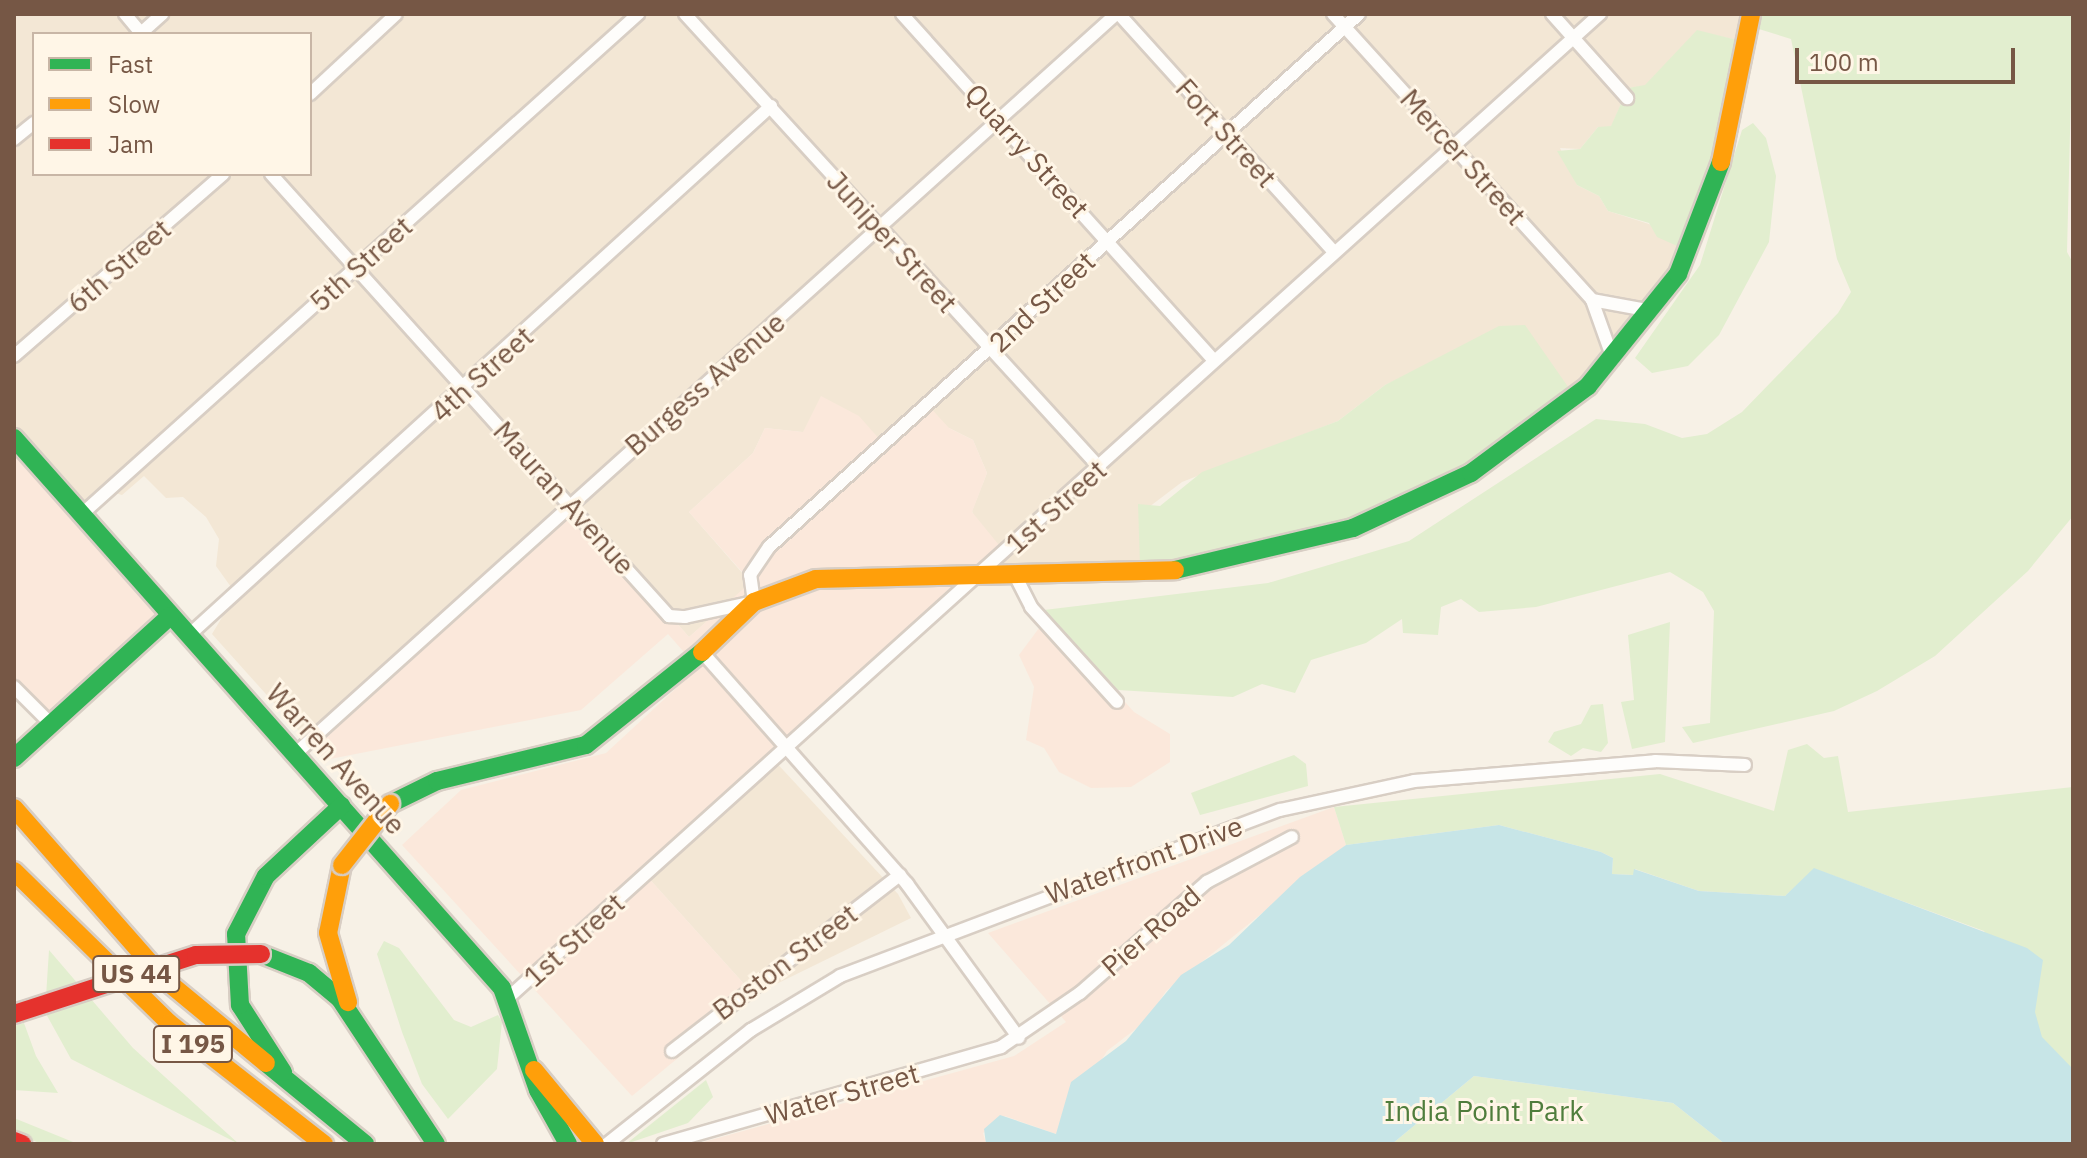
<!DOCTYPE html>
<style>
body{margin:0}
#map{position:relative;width:2087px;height:1158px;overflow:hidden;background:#f7f1e6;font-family:"IBM Plex Sans",sans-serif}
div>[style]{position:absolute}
.residential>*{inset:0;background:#f3e7d5}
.commercial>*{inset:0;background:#fbe8db}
.green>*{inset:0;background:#e2eecf}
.water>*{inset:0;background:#c7e5e7}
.roads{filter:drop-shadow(2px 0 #d8cec4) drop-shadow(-2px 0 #d8cec4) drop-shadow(0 2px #d8cec4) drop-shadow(0 -2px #d8cec4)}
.street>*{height:12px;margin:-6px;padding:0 6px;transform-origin:6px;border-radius:6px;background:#fefdfb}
.fast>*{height:18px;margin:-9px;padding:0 9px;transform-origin:9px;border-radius:9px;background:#30b455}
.slow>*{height:18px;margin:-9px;padding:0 9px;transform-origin:9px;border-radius:9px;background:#ff9f0a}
.jam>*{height:18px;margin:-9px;padding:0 9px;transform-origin:9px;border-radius:9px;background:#e5322d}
.bridges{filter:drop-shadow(2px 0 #d6ccc3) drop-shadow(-2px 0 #d6ccc3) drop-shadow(0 2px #d6ccc3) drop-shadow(0 -2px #d6ccc3)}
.slow-bridge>*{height:18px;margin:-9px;padding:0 9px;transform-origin:9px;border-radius:9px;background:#ff9f0a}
.jam-bridge>*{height:18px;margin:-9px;padding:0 9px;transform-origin:9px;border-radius:9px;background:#e5322d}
span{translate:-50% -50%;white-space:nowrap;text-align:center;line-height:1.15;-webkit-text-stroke:6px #fff6e7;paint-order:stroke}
.shield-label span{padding:2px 6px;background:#fff6e7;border:2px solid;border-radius:6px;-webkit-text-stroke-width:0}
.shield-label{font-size:26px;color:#765745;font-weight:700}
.street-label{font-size:28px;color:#765745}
.park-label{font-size:28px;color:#4f7d3c}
.frame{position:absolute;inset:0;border:16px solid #765745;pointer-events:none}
.legend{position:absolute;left:32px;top:32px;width:280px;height:144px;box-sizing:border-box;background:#fff6e7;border:2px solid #c8b6a6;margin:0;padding:10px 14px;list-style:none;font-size:24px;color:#765745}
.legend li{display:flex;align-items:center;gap:16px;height:40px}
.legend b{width:40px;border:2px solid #c8b6a6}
.scale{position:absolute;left:1795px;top:48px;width:220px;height:36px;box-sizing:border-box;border:4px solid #765745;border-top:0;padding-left:10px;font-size:24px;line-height:28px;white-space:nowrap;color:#765745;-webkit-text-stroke:6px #fff6e7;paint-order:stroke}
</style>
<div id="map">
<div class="residential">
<i style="clip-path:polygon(evenodd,14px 14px,1751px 14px,1745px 42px,1697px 31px,1645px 86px,1628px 88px,1611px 127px,1598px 127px,1580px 149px,1560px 148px,1577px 185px,1599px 196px,1608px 211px,1649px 224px,1684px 249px,1573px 394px,1434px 363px,1385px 385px,1338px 421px,1182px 482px,1149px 507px,1140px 565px,992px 568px,972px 511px,987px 473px,973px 440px,949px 428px,884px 441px,765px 428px,753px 453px,689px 512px,751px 583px,689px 637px,570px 502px,307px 740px,212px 634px,236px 594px,216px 566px,219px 539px,206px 517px,183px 497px,166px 498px,144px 476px,122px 495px,109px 491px,84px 515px,14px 440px,14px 14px,34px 34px,310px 34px,310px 174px,34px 174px,34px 34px)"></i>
<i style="clip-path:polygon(772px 758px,898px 894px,911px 918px,754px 995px,644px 873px)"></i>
</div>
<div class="commercial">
<i style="clip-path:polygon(821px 396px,859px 416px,881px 441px,927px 404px,949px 428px,973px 440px,987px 473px,972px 512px,1003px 550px,644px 873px,754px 995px,632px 1096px,402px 845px,461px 790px,606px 753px,698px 668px,668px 634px,581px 710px,325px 760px,307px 740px,570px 502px,689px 637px,751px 582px,689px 512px,753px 453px,765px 428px,803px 432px)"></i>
<i style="clip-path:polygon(14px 440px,168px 612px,52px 723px,14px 687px)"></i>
<i style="clip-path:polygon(1048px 616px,1134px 712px,1170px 734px,1170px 762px,1131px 787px,1091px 788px,1059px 772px,1044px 748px,1026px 740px,1034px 687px,1019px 655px)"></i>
<i style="clip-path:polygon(1334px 807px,1346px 845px,1166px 991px,1146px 1021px,1107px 1051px,1056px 1134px,1005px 1116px,983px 1133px,986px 1144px,696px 1144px,1014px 1056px,1066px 1022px,988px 933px)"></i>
</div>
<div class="green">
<i style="clip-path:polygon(1751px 14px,2073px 14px,2067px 252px,2073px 263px,2073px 516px,2028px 571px,1935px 656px,1877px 691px,1834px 711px,1693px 743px,1682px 727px,1710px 723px,1714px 611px,1703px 592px,1670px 572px,1536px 607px,1479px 612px,1461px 599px,1441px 607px,1438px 635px,1403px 633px,1402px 619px,1366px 643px,1311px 660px,1295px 693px,1262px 684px,1233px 697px,1118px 690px,1044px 610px,1268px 583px,1409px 541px,1596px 419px,1645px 424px,1682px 438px,1707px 434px,1742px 412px,1838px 313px,1851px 292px,1837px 259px,1791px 39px,1749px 26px)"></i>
<i style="clip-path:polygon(1697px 30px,1745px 42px,1737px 91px,1684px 249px,1657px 237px,1649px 223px,1608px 211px,1599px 196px,1577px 185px,1557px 151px,1580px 149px,1598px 127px,1611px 126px,1628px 88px,1645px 85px)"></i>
<i style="clip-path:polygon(1753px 123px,1766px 138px,1776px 176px,1769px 242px,1719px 335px,1688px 366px,1652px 373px,1635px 358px,1700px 265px,1742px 130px)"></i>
<i style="clip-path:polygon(1525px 325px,1573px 394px,1450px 476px,1286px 545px,1140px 565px,1138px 504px,1160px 506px,1202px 472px,1338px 421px,1385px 385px,1499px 326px)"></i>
<i style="clip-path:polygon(1670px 622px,1665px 742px,1632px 749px,1621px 702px,1634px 700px,1628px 635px)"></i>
<i style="clip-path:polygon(1603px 704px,1608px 743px,1601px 752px,1583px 748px,1571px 756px,1548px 742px,1554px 732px,1581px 724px,1591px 705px)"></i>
<i style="clip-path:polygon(1807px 744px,1824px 758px,1838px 756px,1848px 812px,2073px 787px,2073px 1098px,1984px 931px,1815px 869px,1785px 896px,1699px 891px,1635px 869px,1634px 875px,1612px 874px,1613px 858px,1601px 852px,1499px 825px,1346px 845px,1334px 807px,1660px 774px,1774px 811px,1788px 750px)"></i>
<i style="clip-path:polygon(1294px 755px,1306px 764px,1308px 786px,1200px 815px,1191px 793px)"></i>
<i style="clip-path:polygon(384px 941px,399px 948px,454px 1020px,471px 1027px,498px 1015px,502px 1022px,497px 1069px,448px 1119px,422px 1084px,402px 1032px,377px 954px)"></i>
<i style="clip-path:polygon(49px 950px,133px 1048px,239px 1144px,71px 1059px,45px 1012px)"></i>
<i style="clip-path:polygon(24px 1023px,36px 1056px,58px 1093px,14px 1090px,14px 1026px)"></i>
<i style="clip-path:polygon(1474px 1076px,1673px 1103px,1725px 1144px,1392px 1144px)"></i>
<i style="clip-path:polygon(706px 1080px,713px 1097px,688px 1123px,626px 1144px)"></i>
<i style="clip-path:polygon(14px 1118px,78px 1144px,42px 1144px,14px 1133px)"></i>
</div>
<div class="water">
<i style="clip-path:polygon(1499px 825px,1601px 852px,1613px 858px,1612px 874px,1633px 875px,1634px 869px,1699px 891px,1785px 896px,1814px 868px,2027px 948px,2043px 960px,2035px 1012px,2042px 1037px,2073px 1069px,2073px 1144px,1725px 1144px,1673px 1103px,1474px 1076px,1392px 1144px,986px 1144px,984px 1129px,1000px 1115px,1056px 1134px,1071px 1082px,1126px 1041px,1181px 975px,1229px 945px,1300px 877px,1346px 845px)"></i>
</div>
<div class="roads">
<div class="street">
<i style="left:125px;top:14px;width:26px;rotate:50deg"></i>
<i style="left:685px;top:14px;width:615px;rotate:47.57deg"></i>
<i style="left:902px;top:14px;width:466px;rotate:48deg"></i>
<i style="left:1119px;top:14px;width:321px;rotate:47.9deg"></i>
<i style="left:1333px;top:14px;width:386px;rotate:47.8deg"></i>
<i style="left:1592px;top:300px;width:63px;rotate:70.4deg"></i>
<i style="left:1552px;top:14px;width:113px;rotate:48.2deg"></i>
<i style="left:140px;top:34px;width:30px;rotate:-42deg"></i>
<i style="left:310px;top:94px;width:117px;rotate:-42.9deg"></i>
<i style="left:14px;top:139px;width:26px;rotate:-39deg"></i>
<i style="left:271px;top:174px;width:595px;rotate:48deg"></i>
<i style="left:669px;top:616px;width:16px;rotate:4deg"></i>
<i style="left:685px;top:617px;width:71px;rotate:-12.3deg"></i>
<i style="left:754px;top:602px;width:27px;rotate:-98deg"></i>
<i style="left:750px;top:575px;width:34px;rotate:-56deg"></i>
<i style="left:769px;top:547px;width:795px;rotate:-42.09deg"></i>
<i style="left:1592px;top:300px;width:61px;rotate:10.4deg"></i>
<i style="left:14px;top:356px;width:277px;rotate:-41deg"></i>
<i style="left:82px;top:514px;width:748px;rotate:-41.96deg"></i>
<i style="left:1017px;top:579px;width:31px;rotate:63deg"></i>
<i style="left:1031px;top:607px;width:128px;rotate:47.8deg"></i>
<i style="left:188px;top:636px;width:788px;rotate:-42.27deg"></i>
<i style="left:702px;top:652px;width:310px;rotate:48.5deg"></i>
<i style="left:907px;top:884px;width:190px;rotate:54deg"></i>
<i style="left:14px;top:687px;width:52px;rotate:45deg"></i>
<i style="left:294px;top:755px;width:1107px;rotate:-42.03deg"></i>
<i style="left:509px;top:997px;width:1469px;rotate:-42.02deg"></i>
<i style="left:672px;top:1051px;width:288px;rotate:-37.7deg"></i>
<i style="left:607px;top:1144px;width:184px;rotate:-38.4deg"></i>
<i style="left:751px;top:1030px;width:104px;rotate:-31.2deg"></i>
<i style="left:840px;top:976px;width:470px;rotate:-20.7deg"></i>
<i style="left:1280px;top:810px;width:137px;rotate:-12.2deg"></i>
<i style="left:1414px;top:781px;width:242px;rotate:-4.7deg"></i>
<i style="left:1655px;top:761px;width:90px;rotate:2.5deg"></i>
<i style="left:663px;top:1144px;width:352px;rotate:-16deg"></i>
<i style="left:1001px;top:1047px;width:96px;rotate:-34.4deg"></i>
<i style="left:1080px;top:993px;width:169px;rotate:-41.2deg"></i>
<i style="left:1207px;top:882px;width:96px;rotate:-27.9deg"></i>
</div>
<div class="fast">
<i style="left:14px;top:438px;width:735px;rotate:48.42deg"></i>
<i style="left:502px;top:988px;width:108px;rotate:70.6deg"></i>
<i style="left:538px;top:1090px;width:62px;rotate:60.9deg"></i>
<i style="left:1175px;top:570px;width:183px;rotate:-13.3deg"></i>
<i style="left:1353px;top:528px;width:130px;rotate:-25deg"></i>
<i style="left:1471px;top:473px;width:146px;rotate:-36.6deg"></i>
<i style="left:1588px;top:386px;width:144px;rotate:-51.2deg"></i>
<i style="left:1678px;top:274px;width:120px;rotate:-69deg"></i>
<i style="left:14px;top:758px;width:211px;rotate:-42.3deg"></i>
<i style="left:390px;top:804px;width:52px;rotate:-26.1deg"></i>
<i style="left:437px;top:781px;width:153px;rotate:-13.6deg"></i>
<i style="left:586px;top:745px;width:149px;rotate:-38.7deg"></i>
<i style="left:261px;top:954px;width:52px;rotate:21.6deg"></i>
<i style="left:309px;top:973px;width:40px;rotate:40deg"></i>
<i style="left:340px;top:999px;width:174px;rotate:56.5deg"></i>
<i style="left:266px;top:1063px;width:128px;rotate:39.3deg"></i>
<i style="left:283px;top:1072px;width:80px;rotate:-122.7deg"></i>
<i style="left:240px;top:1005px;width:71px;rotate:-93.2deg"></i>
<i style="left:236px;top:934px;width:65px;rotate:-62.7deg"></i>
<i style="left:266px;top:876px;width:103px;rotate:-43deg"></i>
</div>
<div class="slow">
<i style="left:1721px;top:162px;width:151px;rotate:-78.5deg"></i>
<i style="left:702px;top:652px;width:72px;rotate:-43.9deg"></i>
<i style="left:754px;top:602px;width:66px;rotate:-20.4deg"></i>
<i style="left:816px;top:579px;width:359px;rotate:-1.4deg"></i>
<i style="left:14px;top:808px;width:227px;rotate:48.7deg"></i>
<i style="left:164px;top:979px;width:132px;rotate:39.5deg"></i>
<i style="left:342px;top:865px;width:69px;rotate:101.6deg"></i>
<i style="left:328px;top:933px;width:72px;rotate:73.8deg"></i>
<i style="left:14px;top:871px;width:217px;rotate:44.4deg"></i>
<i style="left:169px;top:1023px;width:197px;rotate:38deg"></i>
<i style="left:534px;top:1070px;width:96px;rotate:50.5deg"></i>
</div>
<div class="jam">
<i style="left:14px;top:1141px;width:9px;rotate:21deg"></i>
</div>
</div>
<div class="bridges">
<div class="slow-bridge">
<i style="left:342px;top:865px;width:78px;rotate:-51.8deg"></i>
</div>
<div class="jam-bridge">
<i style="left:14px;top:1014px;width:191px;rotate:-18deg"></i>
<i style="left:196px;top:955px;width:65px;rotate:-0.9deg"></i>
</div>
</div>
<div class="shield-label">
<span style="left:136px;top:974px">US 44</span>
<span style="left:193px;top:1044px">I 195</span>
</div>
<div class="street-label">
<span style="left:1226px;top:133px;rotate:48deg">Fort Street</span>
<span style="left:1027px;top:151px;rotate:48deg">Quarry Street</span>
<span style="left:1463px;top:157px;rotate:48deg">Mercer Street</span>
<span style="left:892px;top:242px;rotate:48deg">Juniper Street</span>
<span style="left:361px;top:264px;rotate:-42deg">5th Street</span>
<span style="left:119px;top:266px;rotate:-41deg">6th Street</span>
<span style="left:1042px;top:302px;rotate:-43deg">2nd Street</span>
<span style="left:482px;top:374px;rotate:-42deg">4th Street</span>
<span style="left:705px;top:384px;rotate:-41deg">Burgess Avenue</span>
<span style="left:564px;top:498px;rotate:48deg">Mauran Avenue</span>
<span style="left:1056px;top:507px;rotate:-42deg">1st Street</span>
<span style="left:336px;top:759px;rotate:48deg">Warren Avenue</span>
<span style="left:1144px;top:860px;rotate:-20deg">Waterfront Drive</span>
<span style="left:1151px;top:931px;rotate:-41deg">Pier Road</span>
<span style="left:574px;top:940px;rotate:-42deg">1st Street</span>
<span style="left:785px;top:962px;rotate:-37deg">Boston Street</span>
<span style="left:842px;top:1094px;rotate:-16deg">Water Street</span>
</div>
<div class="park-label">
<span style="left:1484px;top:1111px">India Point Park</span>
</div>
<div class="frame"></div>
<ul class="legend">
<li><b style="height:10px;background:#30b455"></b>Fast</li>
<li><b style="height:10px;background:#ff9f0a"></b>Slow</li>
<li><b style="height:10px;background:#e5322d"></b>Jam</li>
</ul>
<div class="scale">100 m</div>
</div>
